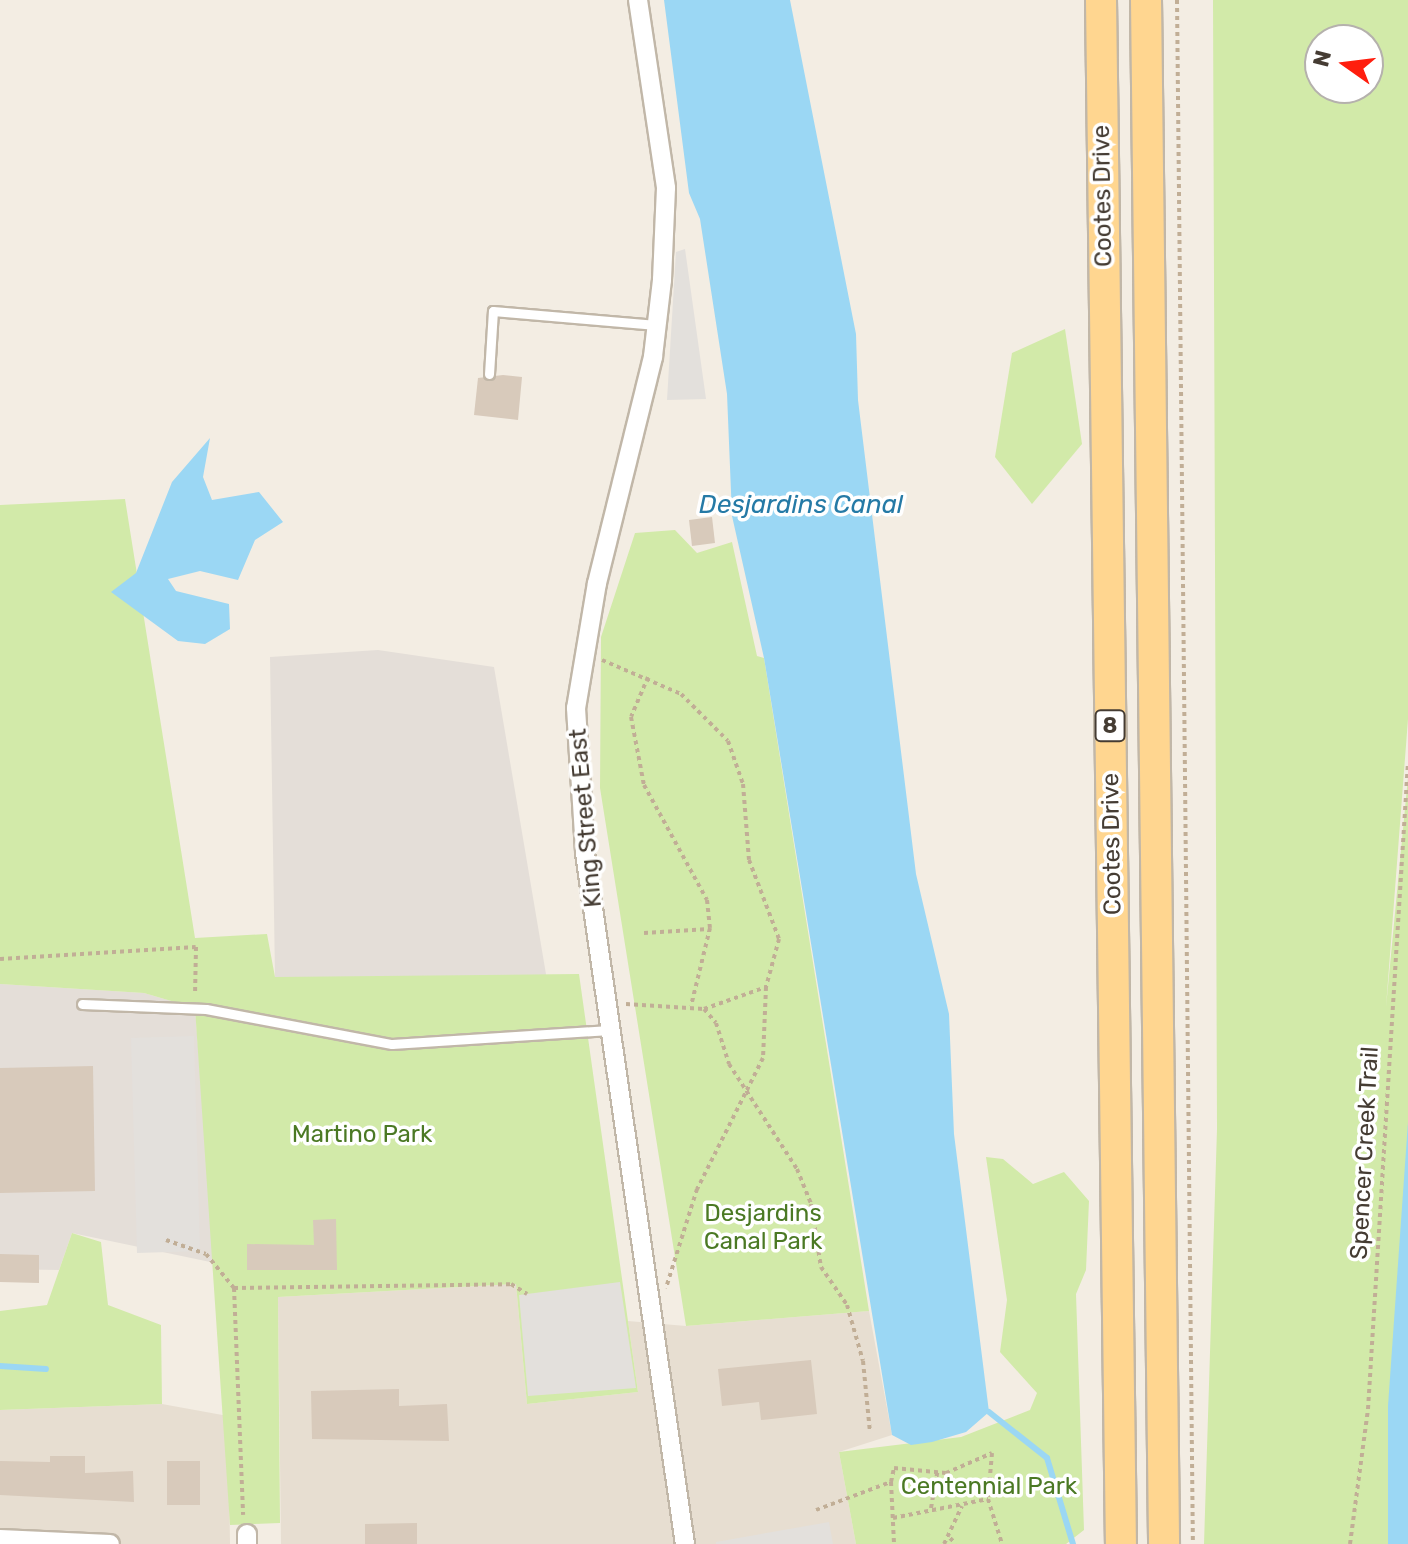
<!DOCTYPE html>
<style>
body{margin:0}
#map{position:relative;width:1408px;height:1544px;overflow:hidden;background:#f3ede3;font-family:Rubik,sans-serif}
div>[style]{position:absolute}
.residential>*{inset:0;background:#e7ded1}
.industrial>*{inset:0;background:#e4ded8}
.green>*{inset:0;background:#d2eaa9}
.parking>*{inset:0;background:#e3e0dc}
.water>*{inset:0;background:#9bd7f4}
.stream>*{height:6px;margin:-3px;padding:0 3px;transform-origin:3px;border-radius:3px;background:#9bd7f4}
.building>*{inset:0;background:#d8cabb}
.path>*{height:4px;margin-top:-2px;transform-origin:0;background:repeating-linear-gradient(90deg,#c1ae96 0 4px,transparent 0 8px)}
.roads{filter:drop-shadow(2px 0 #c1b7a8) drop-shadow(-2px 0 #c1b7a8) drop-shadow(0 2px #c1b7a8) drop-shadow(0 -2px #c1b7a8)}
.lane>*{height:9px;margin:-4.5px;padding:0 4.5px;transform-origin:4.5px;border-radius:4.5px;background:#fff}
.street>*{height:18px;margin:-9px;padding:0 9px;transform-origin:9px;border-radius:9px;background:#fff}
.primary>*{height:30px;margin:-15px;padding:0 15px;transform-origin:15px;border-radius:15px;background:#ffd690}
span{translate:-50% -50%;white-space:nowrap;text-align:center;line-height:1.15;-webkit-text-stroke:7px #fff;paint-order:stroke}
.shield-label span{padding:2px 6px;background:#fff;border:2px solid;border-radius:6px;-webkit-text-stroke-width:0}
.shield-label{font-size:22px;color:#453c33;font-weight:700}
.street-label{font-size:24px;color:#453c33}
.park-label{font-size:24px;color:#4b7924}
.water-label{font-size:26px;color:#257aa6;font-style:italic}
.north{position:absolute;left:1304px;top:24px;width:80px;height:80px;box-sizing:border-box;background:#fff;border:2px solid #b5b1ad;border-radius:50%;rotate:284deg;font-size:22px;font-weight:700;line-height:32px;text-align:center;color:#453c33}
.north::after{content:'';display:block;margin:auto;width:28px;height:36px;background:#ff1e0e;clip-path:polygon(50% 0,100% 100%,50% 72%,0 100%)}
</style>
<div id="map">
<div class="residential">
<i style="clip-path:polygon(516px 1284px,527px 1404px,638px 1392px,628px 1321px,686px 1326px,869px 1311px,892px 1435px,839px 1452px,856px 1544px,281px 1544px,278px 1297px)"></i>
<i style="clip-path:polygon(162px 1404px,228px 1416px,230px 1544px,0 1544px,0 1410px)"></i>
</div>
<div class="industrial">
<i style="clip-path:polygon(378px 650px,494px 667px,547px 980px,275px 977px,270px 657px)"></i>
<i style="clip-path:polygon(0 984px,144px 993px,195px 1008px,215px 1263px,72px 1233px,59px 1270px,0 1269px)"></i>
</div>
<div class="green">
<i style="clip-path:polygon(evenodd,1213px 0,1408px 0,1408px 719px,1386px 1007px,1408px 777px,1408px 1544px,1204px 1544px,1217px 1129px,1213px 0,1320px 40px,1368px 40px,1368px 88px,1320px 88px,1320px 40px)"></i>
<i style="clip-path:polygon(1065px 329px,1082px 444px,1032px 504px,995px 457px,1012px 353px)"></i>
<i style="clip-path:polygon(125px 499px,195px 938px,267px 934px,275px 977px,579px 974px,638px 1392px,527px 1404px,516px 1284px,278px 1297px,280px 1523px,230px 1525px,195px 1008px,144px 993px,0 984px,0 505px)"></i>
<i style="clip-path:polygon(675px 530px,697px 553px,732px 542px,757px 656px,764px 658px,869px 1311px,686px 1326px,600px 788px,601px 637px,635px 533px)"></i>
<i style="clip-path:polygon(986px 1157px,1003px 1159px,1033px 1184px,1064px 1172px,1089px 1201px,1086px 1270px,1076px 1294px,1084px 1530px,1066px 1544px,856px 1544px,839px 1452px,961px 1437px,1030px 1410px,1037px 1393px,1000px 1352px,1007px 1300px)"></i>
<i style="clip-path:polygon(72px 1233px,101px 1242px,108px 1305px,161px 1325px,162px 1404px,0 1410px,0 1311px,47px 1305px)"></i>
</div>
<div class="parking">
<i style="clip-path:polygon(685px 249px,706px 399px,667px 400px,676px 252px)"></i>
<i style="clip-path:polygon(194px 1036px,200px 1251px,137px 1253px,131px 1038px)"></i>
<i style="clip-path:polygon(620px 1282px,636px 1388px,528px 1396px,519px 1295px)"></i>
<i style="clip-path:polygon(829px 1522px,833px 1544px,716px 1544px,716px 1542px)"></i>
</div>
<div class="water">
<i style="clip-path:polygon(664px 0,790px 0,856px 334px,858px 400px,916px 874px,949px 1014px,954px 1134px,989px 1412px,966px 1432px,932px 1442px,911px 1445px,892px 1435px,764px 658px,732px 516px,727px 394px,700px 219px,689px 193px)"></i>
<i style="clip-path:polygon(210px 438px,203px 477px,212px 500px,259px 492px,283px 522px,255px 540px,238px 580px,200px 571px,168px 579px,176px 591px,229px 604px,230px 629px,205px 644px,178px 641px,111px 592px,136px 573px,172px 482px)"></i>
<i style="clip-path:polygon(1408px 1122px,1408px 1544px,1388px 1544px,1388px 1406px)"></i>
</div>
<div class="stream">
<i style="left:0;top:1366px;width:46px;rotate:3.7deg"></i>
<i style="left:989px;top:1412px;width:74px;rotate:38.4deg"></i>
<i style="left:1047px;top:1458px;width:90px;rotate:73.2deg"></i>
</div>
<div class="building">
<i style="clip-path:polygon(503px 375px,522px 377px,518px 420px,474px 415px,478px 378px)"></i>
<i style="clip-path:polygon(712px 517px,715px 543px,692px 546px,689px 520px)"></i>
<i style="clip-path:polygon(93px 1066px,95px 1191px,0 1193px,0 1068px)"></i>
<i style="clip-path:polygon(336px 1219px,337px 1270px,247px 1270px,247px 1244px,314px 1245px,313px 1220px)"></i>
<i style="clip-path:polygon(0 1254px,39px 1255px,39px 1283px,0 1282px)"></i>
<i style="clip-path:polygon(811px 1360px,817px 1414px,761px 1420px,759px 1402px,722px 1406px,718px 1369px)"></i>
<i style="clip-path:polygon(399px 1389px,399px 1406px,447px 1404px,449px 1441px,312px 1439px,311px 1391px)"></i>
<i style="clip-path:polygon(50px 1456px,85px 1456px,85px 1473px,133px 1471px,134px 1502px,0 1495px,0 1461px,50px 1462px)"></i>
<i style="clip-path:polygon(167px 1461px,200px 1461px,200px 1505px,167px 1505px)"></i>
<i style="clip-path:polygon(417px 1523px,417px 1544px,365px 1544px,365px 1524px)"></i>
</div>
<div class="path">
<i style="left:1177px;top:0;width:1544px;rotate:89.41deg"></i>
<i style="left:602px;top:660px;width:86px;rotate:23.3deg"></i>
<i style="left:681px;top:694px;width:66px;rotate:45deg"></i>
<i style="left:728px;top:741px;width:46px;rotate:70.8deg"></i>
<i style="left:743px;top:784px;width:76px;rotate:85.5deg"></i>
<i style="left:749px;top:860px;width:85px;rotate:69.2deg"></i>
<i style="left:779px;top:939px;width:50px;rotate:105.2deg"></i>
<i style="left:766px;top:987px;width:71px;rotate:92.4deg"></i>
<i style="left:763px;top:1058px;width:147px;rotate:116.7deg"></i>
<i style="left:697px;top:1189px;width:104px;rotate:107.4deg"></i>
<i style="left:648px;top:677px;width:43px;rotate:113deg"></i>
<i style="left:631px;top:717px;width:69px;rotate:79.2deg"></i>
<i style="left:644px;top:785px;width:131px;rotate:61.3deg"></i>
<i style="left:707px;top:900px;width:28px;rotate:84deg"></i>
<i style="left:710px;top:928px;width:80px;rotate:103.7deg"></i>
<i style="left:644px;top:933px;width:65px;rotate:-3.5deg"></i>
<i style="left:0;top:959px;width:196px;rotate:-3.5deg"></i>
<i style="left:196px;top:947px;width:47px;rotate:91.2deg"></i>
<i style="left:626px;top:1004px;width:78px;rotate:3.7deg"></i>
<i style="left:704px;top:1009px;width:18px;rotate:49deg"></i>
<i style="left:716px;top:1023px;width:43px;rotate:72.4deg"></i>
<i style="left:729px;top:1064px;width:125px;rotate:57.1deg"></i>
<i style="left:797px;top:1169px;width:38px;rotate:68deg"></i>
<i style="left:811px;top:1204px;width:64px;rotate:81deg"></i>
<i style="left:821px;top:1267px;width:46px;rotate:55.6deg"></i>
<i style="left:847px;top:1305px;width:58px;rotate:74.1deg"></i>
<i style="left:863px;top:1361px;width:71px;rotate:84.4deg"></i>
<i style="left:704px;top:1009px;width:66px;rotate:-19.5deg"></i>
<i style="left:166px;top:1240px;width:42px;rotate:19.3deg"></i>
<i style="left:206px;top:1254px;width:44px;rotate:50.5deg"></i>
<i style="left:234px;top:1288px;width:227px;rotate:87.7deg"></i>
<i style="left:234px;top:1288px;width:277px;rotate:-0.8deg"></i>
<i style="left:511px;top:1284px;width:19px;rotate:32deg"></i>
<i style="left:891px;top:1482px;width:14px;rotate:-78deg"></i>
<i style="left:894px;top:1468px;width:52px;rotate:5.5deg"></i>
<i style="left:946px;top:1473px;width:50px;rotate:-23.5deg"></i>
<i style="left:992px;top:1453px;width:46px;rotate:95deg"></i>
<i style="left:988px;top:1499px;width:47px;rotate:72.7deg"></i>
<i style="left:931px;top:1508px;width:36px;rotate:-80deg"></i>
<i style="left:816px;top:1510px;width:80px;rotate:-20.5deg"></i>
<i style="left:891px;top:1482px;width:62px;rotate:87.2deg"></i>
<i style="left:893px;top:1518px;width:97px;rotate:-11.3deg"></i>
<i style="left:950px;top:1538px;width:8px;rotate:45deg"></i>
<i style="left:944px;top:1544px;width:42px;rotate:-64.7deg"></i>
<i style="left:1350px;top:1544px;width:136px;rotate:-82.4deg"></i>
<i style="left:1368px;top:1409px;width:647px;rotate:-86.46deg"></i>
</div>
<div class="roads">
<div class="lane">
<i style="left:489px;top:374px;width:63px;rotate:-86.4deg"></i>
<i style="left:493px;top:311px;width:164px;rotate:4.9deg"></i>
<i style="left:82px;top:1004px;width:124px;rotate:2.3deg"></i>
<i style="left:206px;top:1009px;width:189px;rotate:10.7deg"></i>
<i style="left:392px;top:1044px;width:218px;rotate:-3.7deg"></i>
</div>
<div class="street">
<i style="left:638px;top:0;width:190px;rotate:81.5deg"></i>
<i style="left:666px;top:188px;width:92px;rotate:92.5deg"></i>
<i style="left:662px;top:280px;width:78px;rotate:96.7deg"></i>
<i style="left:653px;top:357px;width:233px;rotate:103.9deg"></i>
<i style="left:597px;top:583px;width:127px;rotate:99.5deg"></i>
<i style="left:576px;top:708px;width:145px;rotate:86.4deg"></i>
<i style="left:585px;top:853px;width:698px;rotate:81.77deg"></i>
<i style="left:0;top:1539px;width:110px;rotate:2.6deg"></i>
<i style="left:247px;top:1544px;width:10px;rotate:-90deg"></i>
</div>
<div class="primary">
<i style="left:1101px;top:0;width:1544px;rotate:89.26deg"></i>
<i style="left:1146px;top:0;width:1544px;rotate:89.33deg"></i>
</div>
</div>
<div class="shield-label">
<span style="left:1110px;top:726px">8</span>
</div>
<div class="street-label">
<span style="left:1103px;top:196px;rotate:-91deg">Cootes Drive</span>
<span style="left:586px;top:818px;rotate:-95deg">King Street East</span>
<span style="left:1112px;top:844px;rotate:-91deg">Cootes Drive</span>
<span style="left:1365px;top:1153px;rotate:-87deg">Spencer Creek Trail</span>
</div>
<div class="park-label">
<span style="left:362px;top:1135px">Martino Park</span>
<span style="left:763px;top:1228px">Desjardins<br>Canal Park</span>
<span style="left:989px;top:1487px">Centennial Park</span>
</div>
<div class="water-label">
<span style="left:801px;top:505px">Desjardins Canal</span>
</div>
<div class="north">N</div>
</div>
